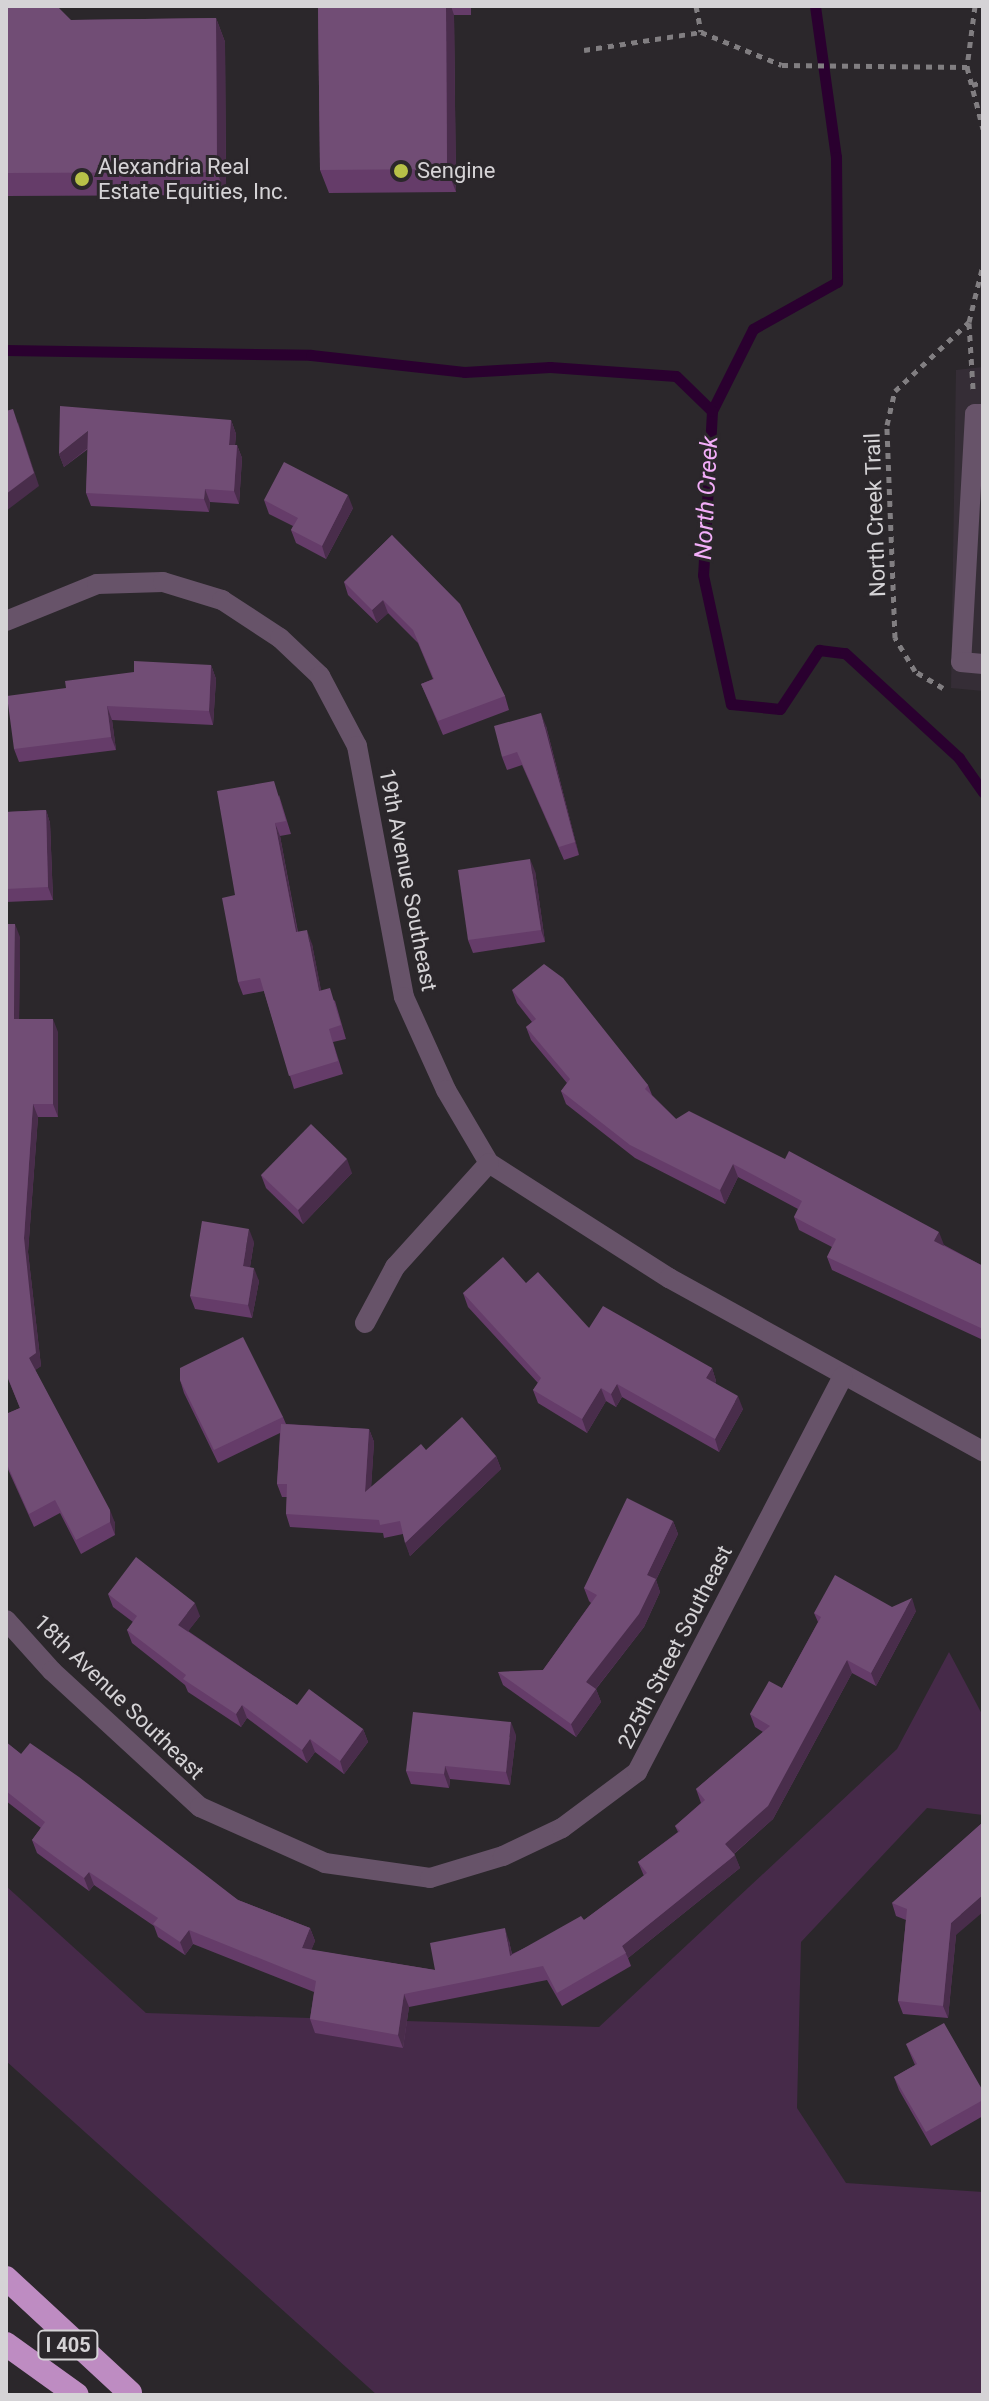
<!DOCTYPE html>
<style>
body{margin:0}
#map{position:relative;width:989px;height:2401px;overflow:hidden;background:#2b272b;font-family:Roboto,sans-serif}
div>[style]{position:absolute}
.built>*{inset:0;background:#352d36}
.green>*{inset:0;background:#462a49}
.stream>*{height:11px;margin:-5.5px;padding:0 5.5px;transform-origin:5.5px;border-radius:5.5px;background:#2a002f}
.path>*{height:5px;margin-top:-2.5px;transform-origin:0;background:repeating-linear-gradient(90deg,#817e81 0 6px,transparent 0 12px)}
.minor>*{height:20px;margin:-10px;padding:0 10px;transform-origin:10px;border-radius:10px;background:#675369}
.highway>*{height:24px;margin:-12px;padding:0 12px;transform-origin:12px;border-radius:12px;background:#be8cc2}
.wall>*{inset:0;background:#653c69}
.shaded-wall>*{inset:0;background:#492d4b}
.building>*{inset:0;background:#714d75}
.dots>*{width:22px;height:22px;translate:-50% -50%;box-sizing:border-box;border:4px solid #2b272b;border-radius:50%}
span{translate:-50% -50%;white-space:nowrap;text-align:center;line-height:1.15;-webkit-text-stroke:6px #2b272b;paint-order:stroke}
.shield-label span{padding:2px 6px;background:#2b272b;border:2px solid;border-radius:6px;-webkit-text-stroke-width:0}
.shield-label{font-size:20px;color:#d5d3d6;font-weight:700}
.poi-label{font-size:22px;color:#d5d3d6}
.left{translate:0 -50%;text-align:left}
.street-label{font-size:22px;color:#d5d3d6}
.water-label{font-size:24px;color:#f3aef9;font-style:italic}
.frame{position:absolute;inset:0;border:8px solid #d5d3d6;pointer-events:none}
</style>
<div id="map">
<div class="built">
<i style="clip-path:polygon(983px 367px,983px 691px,951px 688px,956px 370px)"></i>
</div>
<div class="green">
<i style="clip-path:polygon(949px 1652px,983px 1716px,983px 1815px,927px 1808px,801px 1942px,797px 2108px,846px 2183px,983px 2192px,983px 2395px,377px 2395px,6px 2061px,6px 1886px,146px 2013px,599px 2027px,897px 1749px)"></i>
</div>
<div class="stream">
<i style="left:815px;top:6px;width:152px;rotate:82.1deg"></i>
<i style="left:836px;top:157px;width:125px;rotate:89.5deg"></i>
<i style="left:837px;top:282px;width:96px;rotate:150.8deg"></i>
<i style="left:753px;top:329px;width:92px;rotate:116.6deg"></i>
<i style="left:712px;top:411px;width:164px;rotate:93.1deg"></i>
<i style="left:703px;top:575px;width:132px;rotate:77.8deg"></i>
<i style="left:731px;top:704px;width:49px;rotate:5.8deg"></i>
<i style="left:780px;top:709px;width:71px;rotate:-56.5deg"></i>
<i style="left:819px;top:650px;width:26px;rotate:7deg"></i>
<i style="left:845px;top:653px;width:155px;rotate:42.6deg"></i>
<i style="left:959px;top:758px;width:42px;rotate:54.8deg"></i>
<i style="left:6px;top:350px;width:305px;rotate:0.9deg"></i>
<i style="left:311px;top:355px;width:154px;rotate:6.3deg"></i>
<i style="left:464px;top:372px;width:86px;rotate:-3.3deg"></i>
<i style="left:550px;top:367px;width:126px;rotate:4.1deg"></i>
<i style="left:676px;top:376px;width:50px;rotate:44.2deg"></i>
</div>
<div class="path">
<i style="left:696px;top:6px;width:26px;rotate:79deg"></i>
<i style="left:701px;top:32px;width:87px;rotate:22.2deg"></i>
<i style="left:782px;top:65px;width:185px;rotate:0.6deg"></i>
<i style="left:975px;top:6px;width:62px;rotate:97.5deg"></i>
<i style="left:967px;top:67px;width:64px;rotate:75.5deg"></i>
<i style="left:584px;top:50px;width:118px;rotate:-8.7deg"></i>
<i style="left:972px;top:85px;width:11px;rotate:-15deg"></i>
<i style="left:969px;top:323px;width:66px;rotate:86.5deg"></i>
<i style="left:943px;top:688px;width:33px;rotate:-149deg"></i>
<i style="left:915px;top:671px;width:39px;rotate:-121deg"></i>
<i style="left:895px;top:638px;width:213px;rotate:-92.2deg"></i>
<i style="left:887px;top:425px;width:35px;rotate:-77deg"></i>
<i style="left:895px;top:391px;width:101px;rotate:-43deg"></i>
<i style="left:969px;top:322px;width:59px;rotate:-76.2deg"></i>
</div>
<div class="minor">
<i style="left:983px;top:414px;width:8px;rotate:180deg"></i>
<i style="left:975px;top:414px;width:248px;rotate:93.2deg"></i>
<i style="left:961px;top:662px;width:22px;rotate:5deg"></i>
<i style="left:6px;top:621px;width:98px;rotate:-22.1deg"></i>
<i style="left:97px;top:584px;width:66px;rotate:-1.7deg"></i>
<i style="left:163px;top:582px;width:62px;rotate:17deg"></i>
<i style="left:222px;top:600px;width:69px;rotate:33.2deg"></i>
<i style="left:280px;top:638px;width:55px;rotate:43.5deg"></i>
<i style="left:320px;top:676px;width:79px;rotate:62.1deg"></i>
<i style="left:357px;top:746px;width:255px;rotate:79.4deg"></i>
<i style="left:404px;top:997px;width:102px;rotate:65.7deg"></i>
<i style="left:446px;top:1090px;width:85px;rotate:59.5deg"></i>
<i style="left:489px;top:1163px;width:214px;rotate:32.6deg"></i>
<i style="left:669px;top:1278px;width:359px;rotate:28.9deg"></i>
<i style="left:365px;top:1323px;width:64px;rotate:-61.8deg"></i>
<i style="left:395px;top:1267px;width:140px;rotate:-47.9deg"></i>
<i style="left:6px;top:1620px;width:69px;rotate:48deg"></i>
<i style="left:52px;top:1671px;width:201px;rotate:42.6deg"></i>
<i style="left:200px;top:1807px;width:137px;rotate:24.1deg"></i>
<i style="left:325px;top:1863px;width:106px;rotate:8.1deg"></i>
<i style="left:430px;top:1878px;width:76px;rotate:-16.8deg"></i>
<i style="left:503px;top:1856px;width:65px;rotate:-25.4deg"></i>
<i style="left:562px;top:1828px;width:94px;rotate:-36.7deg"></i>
<i style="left:637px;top:1772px;width:446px;rotate:-62.5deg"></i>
</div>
<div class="highway">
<i style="left:6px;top:2278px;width:169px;rotate:42.8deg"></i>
<i style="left:6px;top:2344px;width:87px;rotate:35.7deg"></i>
</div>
<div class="wall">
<i style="clip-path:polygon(6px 6px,71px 20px,216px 18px,225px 42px,226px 195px,6px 196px)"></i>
<i style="clip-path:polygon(318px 6px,471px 6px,471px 15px,454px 15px,456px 192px,329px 193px,320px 170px)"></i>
<i style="clip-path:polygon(231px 420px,236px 434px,235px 445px,237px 445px,242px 458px,239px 504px,210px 502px,209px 512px,91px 506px,86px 493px,88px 449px,64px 467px,59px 454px)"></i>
<i style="clip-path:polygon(264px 500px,353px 508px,326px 559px,296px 543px,291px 530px,293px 526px,269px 514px)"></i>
<i style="clip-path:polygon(392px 535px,505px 696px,509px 710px,443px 735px,421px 684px,433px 679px,418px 643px,388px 613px,377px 623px,348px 595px,344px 582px)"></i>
<i style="clip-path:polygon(211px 665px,216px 679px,213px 725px,112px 720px,116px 750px,19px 762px,14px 749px,66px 688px)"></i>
<i style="clip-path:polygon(546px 726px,579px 855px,564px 860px,522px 765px,507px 770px,502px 757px)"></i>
<i style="clip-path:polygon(279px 795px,291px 834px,280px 836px,298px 932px,312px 944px,321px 991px,335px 1001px,346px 1039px,333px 1042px,343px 1074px,294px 1089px,264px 991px,243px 995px,238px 982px,235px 895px)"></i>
<i style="clip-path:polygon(46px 810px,50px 823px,53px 900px,6px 902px,6px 812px)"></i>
<i style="clip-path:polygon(535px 871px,545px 942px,473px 953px,468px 940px)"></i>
<i style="clip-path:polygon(20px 937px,19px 1019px,58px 1032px,58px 1117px,38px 1117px,28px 1252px,41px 1366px,35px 1370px,115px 1523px,115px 1535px,81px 1554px,60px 1513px,34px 1527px,6px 1465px,6px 1414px,20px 1408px,6px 1374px)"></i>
<i style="clip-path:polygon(512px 990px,648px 1085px,652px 1095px,676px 1119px,944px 1245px,983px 1266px,983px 1340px,832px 1270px,827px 1257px,832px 1247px,799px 1230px,794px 1217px,798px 1209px,738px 1177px,725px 1204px,635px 1158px,566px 1104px,561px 1091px,567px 1083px,531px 1040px,526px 1027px,532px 1022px,517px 1003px)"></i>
<i style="clip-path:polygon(352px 1173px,303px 1224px,266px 1188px,261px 1175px)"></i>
<i style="clip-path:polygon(254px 1242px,250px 1267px,259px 1281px,252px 1318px,195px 1309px,190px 1296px)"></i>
<i style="clip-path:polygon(526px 1283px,589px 1328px,712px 1368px,716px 1381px,715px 1383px,743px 1409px,719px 1452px,622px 1397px,616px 1407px,606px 1401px,587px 1433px,538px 1403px,533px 1390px,538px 1383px,468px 1307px,463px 1293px)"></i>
<i style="clip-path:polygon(180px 1380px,283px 1417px,286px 1424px,369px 1429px,374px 1442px,371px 1487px,426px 1450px,496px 1456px,501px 1469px,410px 1556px,403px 1534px,384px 1538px,383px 1533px,290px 1527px,286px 1514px,287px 1497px,282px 1497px,277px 1484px,280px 1433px,218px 1463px,184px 1393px)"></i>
<i style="clip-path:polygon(673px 1521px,678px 1534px,656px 1580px,660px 1592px,644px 1627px,596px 1689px,601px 1702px,576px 1737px,503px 1685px,498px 1672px,543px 1670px,591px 1603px,589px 1601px,584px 1588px)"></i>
<i style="clip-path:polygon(108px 1594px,200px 1616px,188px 1631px,297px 1705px,363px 1729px,368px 1742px,344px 1774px,315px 1752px,307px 1763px,247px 1718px,241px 1727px,188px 1692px,185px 1685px,132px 1643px,127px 1630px,133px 1622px,113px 1607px)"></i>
<i style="clip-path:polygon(892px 1607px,916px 1611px,876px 1686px,852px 1673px,773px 1819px,734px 1854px,740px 1868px,628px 1958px,631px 1966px,562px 2006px,547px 1980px,409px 2007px,403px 2048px,315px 2033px,310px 2019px,314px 1992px,193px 1944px,185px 1955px,158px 1937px,154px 1926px,94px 1885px,89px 1891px,37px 1853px,32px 1840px,41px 1828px,6px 1801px,6px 1742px,21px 1754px,238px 1900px,310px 1928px,315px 1941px,311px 1950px,435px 1970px,509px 1941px,512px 1954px,584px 1920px,644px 1876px,638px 1862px,678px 1832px,675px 1826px,701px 1803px,696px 1789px,763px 1732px,755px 1727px,750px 1714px,782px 1688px,818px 1622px,814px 1613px)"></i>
<i style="clip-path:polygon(516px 1735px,510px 1785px,450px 1779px,449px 1788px,411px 1784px,406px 1771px)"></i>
<i style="clip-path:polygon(982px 1823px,956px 1935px,948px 2018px,903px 2014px,898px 2001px,906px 1920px,896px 1916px,892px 1903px)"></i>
<i style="clip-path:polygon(906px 2044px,983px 2091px,983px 2116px,931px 2146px,899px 2090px,894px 2077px,915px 2065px)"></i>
</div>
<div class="shaded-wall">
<i style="clip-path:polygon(446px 6px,451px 6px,454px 15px,456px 192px,447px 169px)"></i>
<i style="clip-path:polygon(216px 18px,225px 42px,226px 195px,217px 172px)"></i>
<i style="clip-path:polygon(231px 420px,236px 434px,234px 458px,229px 445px)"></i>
<i style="clip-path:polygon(18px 422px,39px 486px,6px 511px,6px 494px)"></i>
<i style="clip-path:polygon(88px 431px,93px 444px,64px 467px,59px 454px)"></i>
<i style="clip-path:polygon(237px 445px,242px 458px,239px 504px,234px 491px)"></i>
<i style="clip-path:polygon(205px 489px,210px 502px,209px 512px,204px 499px)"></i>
<i style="clip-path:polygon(348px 495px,353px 508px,326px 559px,322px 546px)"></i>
<i style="clip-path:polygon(383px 600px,388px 613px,377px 623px,372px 610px)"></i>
<i style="clip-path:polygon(211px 665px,216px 679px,213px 725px,209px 711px)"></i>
<i style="clip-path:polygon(107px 706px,112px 720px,116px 750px,111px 737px)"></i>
<i style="clip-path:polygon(541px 713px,546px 726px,579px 855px,575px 842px)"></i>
<i style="clip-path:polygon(46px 810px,50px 823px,53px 900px,48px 887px)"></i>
<i style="clip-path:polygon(275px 823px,280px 836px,300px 946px,296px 932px)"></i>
<i style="clip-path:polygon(530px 859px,535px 871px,545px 942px,541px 930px)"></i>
<i style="clip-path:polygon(15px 924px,20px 937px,19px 1032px,14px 1019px)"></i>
<i style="clip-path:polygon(307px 930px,312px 944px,324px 1005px,319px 991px)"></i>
<i style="clip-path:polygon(53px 1019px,58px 1032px,58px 1117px,53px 1104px)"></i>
<i style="clip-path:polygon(33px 1104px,38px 1117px,28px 1252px,41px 1366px,34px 1371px,29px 1358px,24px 1238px)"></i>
<i style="clip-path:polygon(347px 1159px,352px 1173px,303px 1224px,298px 1210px)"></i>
<i style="clip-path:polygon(733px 1164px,738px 1177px,725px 1204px,720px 1190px)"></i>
<i style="clip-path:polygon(249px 1229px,254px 1242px,248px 1279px,243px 1266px)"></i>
<i style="clip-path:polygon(939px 1232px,944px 1245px,939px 1254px,934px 1241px)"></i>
<i style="clip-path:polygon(254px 1268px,259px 1281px,252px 1318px,248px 1305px)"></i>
<i style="clip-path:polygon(712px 1368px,716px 1381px,711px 1391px,706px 1378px)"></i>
<i style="clip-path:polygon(617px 1384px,622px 1397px,616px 1407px,611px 1394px)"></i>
<i style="clip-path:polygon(601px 1388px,606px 1401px,587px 1433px,582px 1419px)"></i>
<i style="clip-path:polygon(738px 1396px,743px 1409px,719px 1452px,715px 1439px)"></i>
<i style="clip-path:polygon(369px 1429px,374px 1442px,370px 1505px,365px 1492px)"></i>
<i style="clip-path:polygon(496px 1456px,501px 1469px,410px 1556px,405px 1543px)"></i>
<i style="clip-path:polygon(110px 1510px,115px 1523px,115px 1535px,110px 1522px)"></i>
<i style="clip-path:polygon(673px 1521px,678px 1534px,656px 1580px,660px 1592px,644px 1627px,591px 1695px,586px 1682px,647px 1575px)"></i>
<i style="clip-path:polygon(912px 1598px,916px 1611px,876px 1686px,871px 1673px)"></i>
<i style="clip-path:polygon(195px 1603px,200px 1616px,183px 1638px,178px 1625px)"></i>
<i style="clip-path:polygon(847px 1660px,852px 1673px,773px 1819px,730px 1857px,725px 1844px)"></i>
<i style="clip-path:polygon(596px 1689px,601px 1702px,576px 1737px,571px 1724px)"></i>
<i style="clip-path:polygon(242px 1705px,247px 1718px,241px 1727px,236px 1714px)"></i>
<i style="clip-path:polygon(511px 1722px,516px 1735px,510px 1785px,506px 1772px)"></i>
<i style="clip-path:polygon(363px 1729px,368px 1742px,344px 1774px,340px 1761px)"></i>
<i style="clip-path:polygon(310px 1739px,315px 1752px,307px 1763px,302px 1750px)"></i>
<i style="clip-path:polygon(445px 1766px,450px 1779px,449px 1788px,444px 1774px)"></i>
<i style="clip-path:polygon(735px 1855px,740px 1868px,628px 1958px,622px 1946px)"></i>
<i style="clip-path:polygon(89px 1872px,94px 1885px,89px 1891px,84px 1878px)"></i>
<i style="clip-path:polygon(983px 1895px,983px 1912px,956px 1935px,948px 2018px,943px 2006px,951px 1923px)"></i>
<i style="clip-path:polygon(310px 1928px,315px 1941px,307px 1961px,302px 1948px)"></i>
<i style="clip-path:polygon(505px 1928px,509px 1941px,515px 1969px,510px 1956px)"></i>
<i style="clip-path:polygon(189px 1930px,193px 1944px,185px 1955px,180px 1942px)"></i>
<i style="clip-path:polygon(404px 1994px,409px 2007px,403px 2048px,398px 2035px)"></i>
</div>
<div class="building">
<i style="clip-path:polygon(6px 6px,57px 6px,71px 20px,216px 18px,217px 172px,6px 173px)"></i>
<i style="clip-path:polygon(318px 6px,446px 6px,447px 169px,320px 170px)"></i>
<i style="clip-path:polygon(60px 406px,231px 420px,229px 445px,237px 445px,234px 491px,205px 489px,204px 499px,86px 493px,88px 431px,59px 454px)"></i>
<i style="clip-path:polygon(13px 409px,34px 473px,6px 494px,6px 411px)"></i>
<i style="clip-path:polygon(284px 462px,348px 495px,322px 546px,291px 530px,298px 518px,264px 500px)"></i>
<i style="clip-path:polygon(392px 535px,460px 604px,505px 696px,438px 721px,421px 684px,434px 679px,413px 630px,383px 600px,372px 610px,344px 582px)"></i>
<i style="clip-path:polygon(134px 661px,211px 665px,209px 711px,107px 706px,111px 737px,14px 749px,7px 696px,66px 688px,65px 681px,134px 672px)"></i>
<i style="clip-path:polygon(541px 713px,575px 842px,559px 847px,517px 752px,502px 757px,494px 726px)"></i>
<i style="clip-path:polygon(274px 781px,286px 821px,275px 823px,296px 932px,307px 930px,319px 991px,330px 988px,341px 1025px,329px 1029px,338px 1061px,289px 1076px,260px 978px,238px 982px,222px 898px,235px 895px,217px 791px)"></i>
<i style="clip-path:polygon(46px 810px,48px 887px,6px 889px,6px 812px)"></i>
<i style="clip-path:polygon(530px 859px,541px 930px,468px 940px,458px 870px)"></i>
<i style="clip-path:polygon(6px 924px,15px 924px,14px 1019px,53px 1019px,53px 1104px,33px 1104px,24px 1238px,36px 1353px,29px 1358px,110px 1510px,110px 1522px,76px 1540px,55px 1500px,29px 1514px,6px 1462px,6px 1414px,20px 1408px,6px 1373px)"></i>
<i style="clip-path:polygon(544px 964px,563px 978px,648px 1085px,645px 1089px,676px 1119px,689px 1111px,785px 1159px,789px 1151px,939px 1232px,934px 1241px,983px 1266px,983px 1329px,827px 1257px,836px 1239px,794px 1217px,802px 1201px,733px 1164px,720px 1190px,630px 1145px,561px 1091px,570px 1079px,526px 1027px,536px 1019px,512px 990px)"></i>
<i style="clip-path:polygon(311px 1124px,347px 1159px,298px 1210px,261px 1175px)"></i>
<i style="clip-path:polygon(202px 1221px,249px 1229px,243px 1266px,254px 1268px,248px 1305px,190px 1296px)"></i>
<i style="clip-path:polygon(503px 1257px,526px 1283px,538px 1272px,589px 1328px,603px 1306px,712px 1368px,706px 1378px,738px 1396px,715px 1439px,617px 1384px,611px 1394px,601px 1388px,582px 1419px,533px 1390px,541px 1378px,463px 1293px)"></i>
<i style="clip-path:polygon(243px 1337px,283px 1417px,214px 1450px,180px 1380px,180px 1368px)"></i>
<i style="clip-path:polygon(462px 1417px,496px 1456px,405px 1543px,400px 1521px,380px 1525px,379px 1520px,286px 1514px,287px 1484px,277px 1484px,281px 1424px,369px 1429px,365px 1492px,421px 1444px,426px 1450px)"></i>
<i style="clip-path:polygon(627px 1498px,673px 1521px,647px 1575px,656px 1579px,639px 1614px,586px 1682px,596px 1689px,571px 1724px,498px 1672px,543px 1670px,597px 1595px,584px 1588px)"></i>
<i style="clip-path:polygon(136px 1557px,195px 1603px,178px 1625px,297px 1705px,309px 1689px,363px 1729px,340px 1761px,310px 1739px,302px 1750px,242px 1705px,236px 1714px,183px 1679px,186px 1675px,127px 1630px,137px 1616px,108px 1594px)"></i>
<i style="clip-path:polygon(835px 1575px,892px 1607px,912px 1598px,871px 1673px,847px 1660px,768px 1806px,725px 1844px,735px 1855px,622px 1946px,626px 1953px,557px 1993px,543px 1966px,404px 1994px,398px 2035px,310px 2019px,316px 1981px,189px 1930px,180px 1942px,153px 1924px,158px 1918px,89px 1872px,84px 1878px,32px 1840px,45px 1822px,6px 1791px,6px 1742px,21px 1754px,30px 1743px,79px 1777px,238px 1900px,310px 1928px,302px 1948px,435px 1970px,430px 1943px,505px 1928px,510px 1956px,581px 1916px,584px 1920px,647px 1873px,638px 1862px,680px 1831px,675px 1826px,705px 1800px,696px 1789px,770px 1726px,750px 1714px,769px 1681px,782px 1688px,821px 1617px,814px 1613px)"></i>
<i style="clip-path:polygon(413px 1712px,511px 1722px,506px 1772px,445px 1766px,444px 1774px,406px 1771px)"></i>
<i style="clip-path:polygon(982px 1823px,983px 1825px,983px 1895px,951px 1923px,943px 2006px,898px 2001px,907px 1909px,892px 1903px)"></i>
<i style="clip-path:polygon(944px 2023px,983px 2091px,983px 2100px,926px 2132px,894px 2077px,917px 2064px,906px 2044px)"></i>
</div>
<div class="dots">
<i style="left:401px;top:171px;background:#b7c148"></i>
<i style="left:82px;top:179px;background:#b7c148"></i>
</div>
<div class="shield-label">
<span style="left:68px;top:2345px">I 405</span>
</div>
<div class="poi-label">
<span class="left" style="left:98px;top:179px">Alexandria Real<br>Estate Equities, Inc.</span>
<span class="left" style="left:417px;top:171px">Sengine</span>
</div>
<div class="street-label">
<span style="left:875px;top:515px;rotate:-92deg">North Creek Trail</span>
<span style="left:408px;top:880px;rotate:79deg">19th Avenue Southeast</span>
<span style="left:675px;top:1647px;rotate:-63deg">225th Street Southeast</span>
<span style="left:119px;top:1697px;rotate:44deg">18th Avenue Southeast</span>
</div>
<div class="water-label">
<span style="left:707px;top:498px;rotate:-87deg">North Creek</span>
</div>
<div class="frame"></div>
</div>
